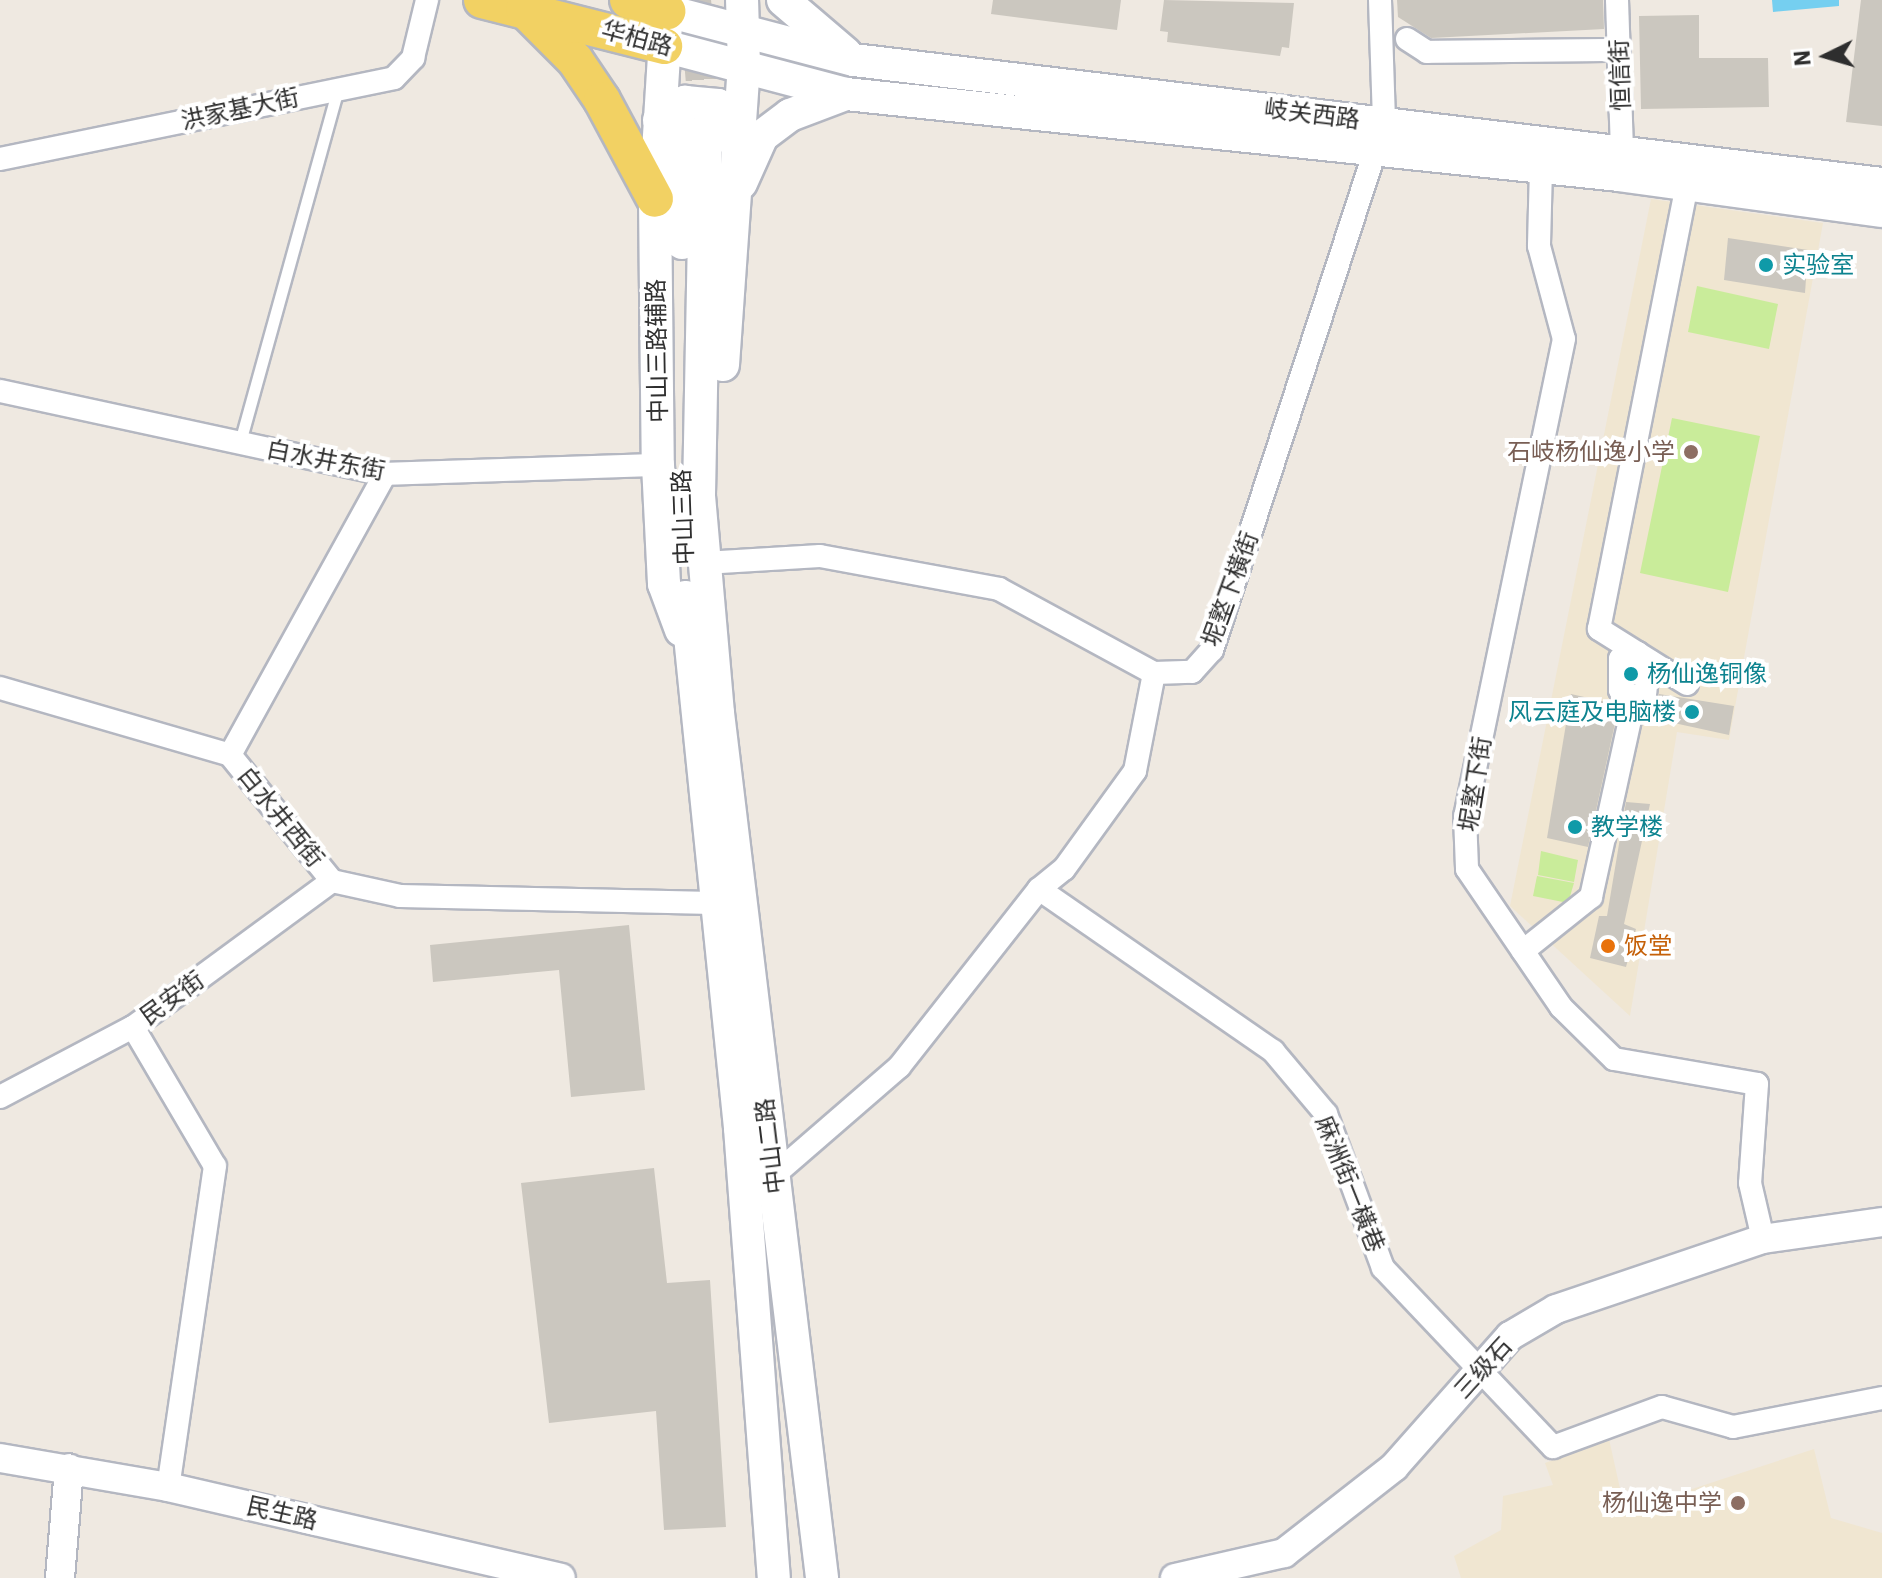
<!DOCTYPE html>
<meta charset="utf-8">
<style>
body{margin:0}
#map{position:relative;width:1882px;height:1578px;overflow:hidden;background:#efe9e1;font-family:"IBM Plex Sans","Noto Sans SC",sans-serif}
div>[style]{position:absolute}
.education>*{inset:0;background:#f0e6d1}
.pitch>*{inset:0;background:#c9ec9a}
.water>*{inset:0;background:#75cff0}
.building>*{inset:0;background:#cbc7bf}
.secondary-tunnel>*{height:32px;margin-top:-16px;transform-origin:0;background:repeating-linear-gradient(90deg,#c8c4bd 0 32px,transparent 0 48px)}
.roads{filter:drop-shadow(2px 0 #b4b7c1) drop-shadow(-2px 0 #b4b7c1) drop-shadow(0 2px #b4b7c1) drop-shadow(0 -2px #b4b7c1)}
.service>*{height:11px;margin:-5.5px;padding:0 5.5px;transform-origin:5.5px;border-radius:5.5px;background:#fff}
.minor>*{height:22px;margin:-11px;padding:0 11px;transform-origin:11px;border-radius:11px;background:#fff}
.tertiary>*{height:28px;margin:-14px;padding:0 14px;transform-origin:14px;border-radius:14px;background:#fff}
.secondary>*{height:32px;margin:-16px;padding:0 16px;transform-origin:16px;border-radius:16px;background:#fff}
.primary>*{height:36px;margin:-18px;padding:0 18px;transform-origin:18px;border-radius:18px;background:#f2d163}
.dots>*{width:22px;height:22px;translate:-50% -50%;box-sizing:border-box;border:4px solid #fff;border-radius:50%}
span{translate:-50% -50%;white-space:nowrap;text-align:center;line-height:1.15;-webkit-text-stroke:8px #fff;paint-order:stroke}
.street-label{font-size:24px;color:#2e2e2e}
.culture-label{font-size:24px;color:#0d838f}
.left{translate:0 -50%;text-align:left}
.right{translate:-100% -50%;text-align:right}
.education-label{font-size:24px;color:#785e54}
.food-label{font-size:24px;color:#c56008}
.north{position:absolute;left:1786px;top:16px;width:80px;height:80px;-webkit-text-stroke:6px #fff;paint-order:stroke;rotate:265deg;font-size:22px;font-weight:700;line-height:32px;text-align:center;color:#2e2e2e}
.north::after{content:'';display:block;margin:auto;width:28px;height:36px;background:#2e2e2e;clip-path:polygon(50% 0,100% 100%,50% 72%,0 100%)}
</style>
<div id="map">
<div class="education">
<i style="clip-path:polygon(1651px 199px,1823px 223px,1729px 740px,1677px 732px,1630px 1016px,1510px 906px)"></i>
<i style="clip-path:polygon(1609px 1439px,1625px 1511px,1814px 1449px,1831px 1518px,1882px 1533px,1882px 1578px,1461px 1578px,1454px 1556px,1501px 1530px,1503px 1496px,1553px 1485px,1545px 1463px)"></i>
</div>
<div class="pitch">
<i style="clip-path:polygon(1697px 286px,1778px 304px,1769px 349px,1688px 332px)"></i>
<i style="clip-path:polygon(1672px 418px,1760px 436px,1728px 592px,1640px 573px)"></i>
<i style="clip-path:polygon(1541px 851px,1578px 860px,1574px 882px,1538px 875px)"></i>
<i style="clip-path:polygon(1537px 876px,1574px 883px,1568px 903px,1533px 896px)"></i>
</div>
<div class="water">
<i style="clip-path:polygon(1772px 0,1839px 0,1839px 6px,1773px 12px)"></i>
</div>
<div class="building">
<i style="clip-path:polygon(993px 0,1121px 0,1117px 30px,991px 14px)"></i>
<i style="clip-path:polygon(1164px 0,1294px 3px,1289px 48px,1282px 47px,1280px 56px,1167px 42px,1168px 32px,1160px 31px)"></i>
<i style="clip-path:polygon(1397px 0,1603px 0,1604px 29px,1431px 38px,1398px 17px)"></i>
<i style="clip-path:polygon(1861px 0,1882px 0,1882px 126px,1846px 122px)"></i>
<i style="clip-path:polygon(1699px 15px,1699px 58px,1768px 58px,1769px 107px,1641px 109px,1639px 16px)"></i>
<i style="clip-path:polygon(1728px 238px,1808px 250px,1805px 293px,1724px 280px)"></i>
<i style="clip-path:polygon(1571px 694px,1619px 705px,1588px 847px,1547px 838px)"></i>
<i style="clip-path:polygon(1659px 694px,1734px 706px,1729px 735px,1651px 718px)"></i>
<i style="clip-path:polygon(1626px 802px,1650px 804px,1624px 924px,1636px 929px,1626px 967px,1590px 958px,1599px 916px,1607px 916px)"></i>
<i style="clip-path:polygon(629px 925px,645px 1090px,571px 1097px,559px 970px,433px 982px,430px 945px)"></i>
<i style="clip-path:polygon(654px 1168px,667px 1283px,710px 1280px,726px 1527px,664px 1530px,656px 1411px,549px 1423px,521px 1183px)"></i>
</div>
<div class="secondary-tunnel">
<i style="left:695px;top:0;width:130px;rotate:85.2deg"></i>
</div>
<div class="roads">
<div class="service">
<i style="left:240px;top:442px;width:366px;rotate:-74.5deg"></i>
</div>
<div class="minor">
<i style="left:1380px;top:0;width:123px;rotate:88.1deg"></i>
<i style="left:1617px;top:0;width:150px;rotate:88.1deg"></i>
<i style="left:1407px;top:39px;width:24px;rotate:33deg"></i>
<i style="left:1427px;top:52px;width:192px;rotate:-0.6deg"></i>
<i style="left:0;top:159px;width:402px;rotate:-11.6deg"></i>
<i style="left:394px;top:78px;width:28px;rotate:-46deg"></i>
<i style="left:413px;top:58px;width:60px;rotate:-76.4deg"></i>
<i style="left:1541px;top:168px;width:78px;rotate:91.5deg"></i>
<i style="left:1539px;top:246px;width:96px;rotate:75deg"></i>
<i style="left:1564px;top:339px;width:487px;rotate:101.7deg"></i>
<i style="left:1465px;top:816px;width:53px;rotate:87.8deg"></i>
<i style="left:1467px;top:869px;width:167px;rotate:55.7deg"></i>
<i style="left:1561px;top:1007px;width:74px;rotate:44.5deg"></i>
<i style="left:1614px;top:1059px;width:145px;rotate:9.9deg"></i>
<i style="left:1757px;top:1084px;width:99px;rotate:94deg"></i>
<i style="left:1750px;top:1183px;width:57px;rotate:76.9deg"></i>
<i style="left:0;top:391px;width:394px;rotate:12.2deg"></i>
<i style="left:385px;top:474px;width:273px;rotate:-1.9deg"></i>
<i style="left:704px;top:563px;width:116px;rotate:-3.5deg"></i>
<i style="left:820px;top:556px;width:182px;rotate:10.4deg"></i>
<i style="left:999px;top:589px;width:176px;rotate:28.5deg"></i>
<i style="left:1154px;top:673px;width:38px;rotate:-2deg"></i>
<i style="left:1192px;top:672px;width:30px;rotate:-48deg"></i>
<i style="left:1212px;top:650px;width:525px;rotate:-71.91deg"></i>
<i style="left:1638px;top:653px;width:19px;rotate:162deg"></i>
<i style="left:1620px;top:659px;width:31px;rotate:90deg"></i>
<i style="left:1620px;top:690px;width:17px;rotate:25deg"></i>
<i style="left:1635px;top:697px;width:11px;rotate:-22deg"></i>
<i style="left:1645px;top:693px;width:32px;rotate:-81deg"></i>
<i style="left:1687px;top:684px;width:104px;rotate:-148deg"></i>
<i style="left:1599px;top:629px;width:452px;rotate:-78.8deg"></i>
<i style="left:0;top:688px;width:240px;rotate:16.2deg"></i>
<i style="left:230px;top:755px;width:162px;rotate:51deg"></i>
<i style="left:332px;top:881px;width:70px;rotate:12.4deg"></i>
<i style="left:400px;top:896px;width:313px;rotate:1.3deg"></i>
<i style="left:230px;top:755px;width:321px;rotate:-61.1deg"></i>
<i style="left:1039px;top:889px;width:285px;rotate:34.7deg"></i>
<i style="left:1273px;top:1051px;width:82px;rotate:49.9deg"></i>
<i style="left:1326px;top:1114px;width:164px;rotate:69.7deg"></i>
<i style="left:1383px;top:1268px;width:247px;rotate:46.5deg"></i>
<i style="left:1553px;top:1447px;width:116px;rotate:-20.2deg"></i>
<i style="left:1662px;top:1407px;width:74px;rotate:15.7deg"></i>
<i style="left:1733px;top:1427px;width:152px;rotate:-11deg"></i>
<i style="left:1523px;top:951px;width:87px;rotate:-38.5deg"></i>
<i style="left:1591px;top:897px;width:205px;rotate:-77.6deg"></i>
<i style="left:133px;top:1027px;width:161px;rotate:59.5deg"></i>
<i style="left:215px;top:1166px;width:324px;rotate:98.3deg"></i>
<i style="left:0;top:1097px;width:150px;rotate:-27.8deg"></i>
<i style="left:133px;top:1027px;width:247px;rotate:-36.3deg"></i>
<i style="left:773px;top:1176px;width:167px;rotate:-40.9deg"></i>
<i style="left:899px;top:1067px;width:226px;rotate:-51.8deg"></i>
<i style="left:1039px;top:889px;width:32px;rotate:-39deg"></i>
<i style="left:1064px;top:869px;width:121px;rotate:-54.1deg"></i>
<i style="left:1135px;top:771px;width:100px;rotate:-79deg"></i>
</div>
<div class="tertiary">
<i style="left:0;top:1458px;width:170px;rotate:9.8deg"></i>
<i style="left:168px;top:1487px;width:403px;rotate:13deg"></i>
<i style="left:60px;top:1578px;width:110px;rotate:-85.3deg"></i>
<i style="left:1175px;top:1578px;width:112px;rotate:-12.9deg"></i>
<i style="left:1284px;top:1553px;width:140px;rotate:-38deg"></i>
<i style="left:1394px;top:1467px;width:175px;rotate:-48.5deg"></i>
<i style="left:1510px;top:1336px;width:53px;rotate:-30.4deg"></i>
<i style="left:1556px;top:1309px;width:219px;rotate:-18.7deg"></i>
<i style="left:1763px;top:1239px;width:120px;rotate:-8.1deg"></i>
</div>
<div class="secondary">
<i style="left:783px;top:0;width:82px;rotate:40.5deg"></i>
<i style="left:667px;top:11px;width:193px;rotate:14.7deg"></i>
<i style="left:854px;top:60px;width:1035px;rotate:6.88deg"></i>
<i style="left:666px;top:24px;width:175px;rotate:93.6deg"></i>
<i style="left:655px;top:199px;width:266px;rotate:89.4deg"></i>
<i style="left:658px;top:465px;width:119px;rotate:87.1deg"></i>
<i style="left:664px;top:584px;width:49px;rotate:69.7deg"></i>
<i style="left:664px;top:46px;width:188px;rotate:14.8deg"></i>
<i style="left:846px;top:94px;width:777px;rotate:5.98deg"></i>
<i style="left:1619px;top:175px;width:265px;rotate:7.8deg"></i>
<i style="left:659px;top:120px;width:32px;rotate:-35deg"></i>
<i style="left:685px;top:102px;width:33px;rotate:5deg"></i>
<i style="left:718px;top:105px;width:42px;rotate:65.9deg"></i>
<i style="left:706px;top:130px;width:366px;rotate:91.1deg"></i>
<i style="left:699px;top:496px;width:218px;rotate:85deg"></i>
<i style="left:718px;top:713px;width:871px;rotate:83.14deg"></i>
<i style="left:741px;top:183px;width:51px;rotate:-65.9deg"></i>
<i style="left:762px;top:136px;width:35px;rotate:-37deg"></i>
<i style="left:790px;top:115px;width:60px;rotate:-20.6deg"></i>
<i style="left:682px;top:243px;width:115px;rotate:-90deg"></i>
<i style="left:723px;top:365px;width:300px;rotate:-86deg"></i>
<i style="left:744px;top:66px;width:66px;rotate:-91.7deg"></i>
<i style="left:686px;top:597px;width:534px;rotate:84.19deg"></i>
<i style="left:740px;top:1128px;width:451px;rotate:85.7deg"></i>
</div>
<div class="primary">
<i style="left:482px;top:0;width:188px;rotate:14.2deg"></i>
<i style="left:628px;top:0;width:41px;rotate:15.8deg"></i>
<i style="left:524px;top:9px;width:72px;rotate:45deg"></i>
<i style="left:575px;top:60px;width:48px;rotate:56deg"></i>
<i style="left:602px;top:100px;width:112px;rotate:61.8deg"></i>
</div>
</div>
<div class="dots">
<i style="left:1766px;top:265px;background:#0f9aa8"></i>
<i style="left:1691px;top:452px;background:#8d6e63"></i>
<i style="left:1631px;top:674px;background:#0f9aa8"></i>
<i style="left:1692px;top:712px;background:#0f9aa8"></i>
<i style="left:1575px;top:827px;background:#0f9aa8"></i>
<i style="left:1608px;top:946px;background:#e8710a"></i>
<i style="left:1738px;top:1503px;background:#8d6e63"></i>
</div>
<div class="street-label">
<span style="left:637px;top:38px;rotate:15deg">华柏路</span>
<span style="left:1620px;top:75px;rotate:-92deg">恒信街</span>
<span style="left:240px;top:109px;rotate:-12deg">洪家基大街</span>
<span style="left:1312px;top:114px;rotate:7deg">岐关西路</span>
<span style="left:657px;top:351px;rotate:-91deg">中山三路辅路</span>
<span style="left:326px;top:460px;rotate:11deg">白水井东街</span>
<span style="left:683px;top:517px;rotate:-92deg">中山三路</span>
<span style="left:1230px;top:589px;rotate:-70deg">坭墪下橫街</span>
<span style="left:1475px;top:784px;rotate:-81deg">坭墪下街</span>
<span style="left:281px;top:817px;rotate:51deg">白水井西街</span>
<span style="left:172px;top:998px;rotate:-36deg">民安街</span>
<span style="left:770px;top:1146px;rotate:-97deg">中山二路</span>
<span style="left:1350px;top:1184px;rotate:68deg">麻洲街一橫巷</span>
<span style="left:1483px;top:1368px;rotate:-48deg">三级石</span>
<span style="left:282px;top:1513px;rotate:13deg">民生路</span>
</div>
<div class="culture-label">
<span class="left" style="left:1782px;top:265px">实验室</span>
<span class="left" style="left:1647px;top:674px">杨仙逸铜像</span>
<span class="right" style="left:1676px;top:712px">风云庭及电脑楼</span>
<span class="left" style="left:1591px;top:827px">教学楼</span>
</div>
<div class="education-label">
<span class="right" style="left:1675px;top:452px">石岐杨仙逸小学</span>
<span class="right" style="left:1722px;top:1503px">杨仙逸中学</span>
</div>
<div class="food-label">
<span class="left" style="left:1624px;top:946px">饭堂</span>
</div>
<div class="north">N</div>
</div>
